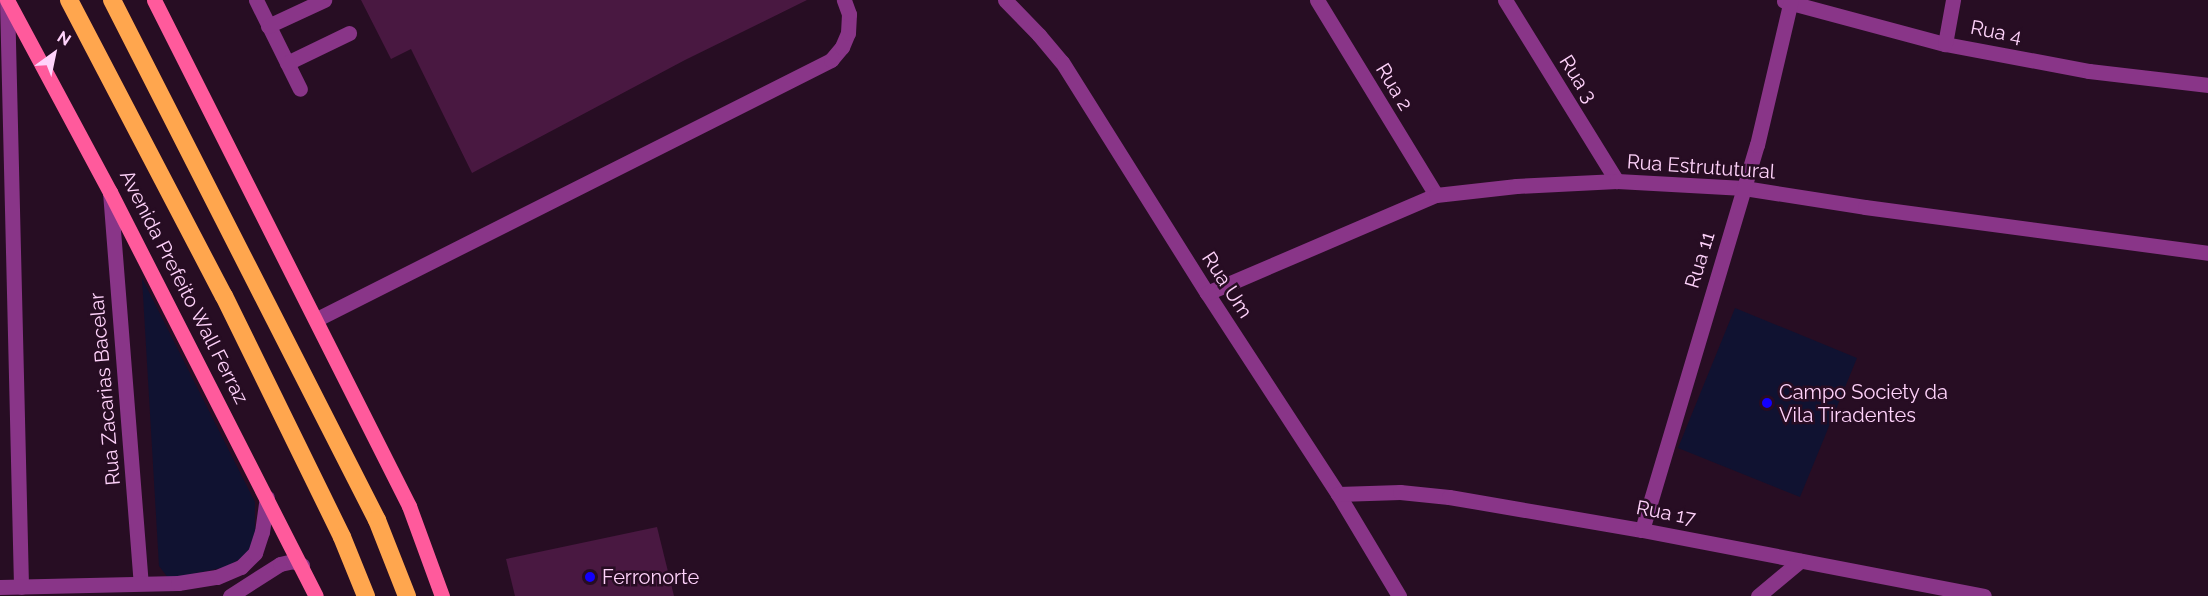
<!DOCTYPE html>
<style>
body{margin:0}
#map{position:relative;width:2208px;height:596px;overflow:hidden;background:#270d23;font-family:Raleway,sans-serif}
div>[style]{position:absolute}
.green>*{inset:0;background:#101231}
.building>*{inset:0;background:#491841}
.minor>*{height:15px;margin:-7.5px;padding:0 7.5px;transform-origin:7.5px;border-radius:7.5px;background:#893588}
.major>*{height:15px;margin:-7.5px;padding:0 7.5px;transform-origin:7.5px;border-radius:7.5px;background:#ff5a9c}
.highway>*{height:18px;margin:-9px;padding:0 9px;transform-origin:9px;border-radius:9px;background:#ffa64e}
.dots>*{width:16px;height:16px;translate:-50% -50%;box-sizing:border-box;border:3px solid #270d23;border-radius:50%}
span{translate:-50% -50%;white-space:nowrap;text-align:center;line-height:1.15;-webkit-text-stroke:5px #270d23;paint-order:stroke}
.street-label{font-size:20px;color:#ffd3fb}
.poi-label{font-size:20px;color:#ffd3fb}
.left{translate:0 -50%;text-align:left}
.north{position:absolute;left:24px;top:24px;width:60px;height:60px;-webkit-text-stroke:4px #270d23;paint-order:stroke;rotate:33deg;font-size:16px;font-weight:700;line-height:24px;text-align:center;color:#ffd3fb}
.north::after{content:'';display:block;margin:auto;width:21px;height:27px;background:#ffd3fb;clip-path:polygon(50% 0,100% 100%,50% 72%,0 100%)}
</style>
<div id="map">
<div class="green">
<i style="clip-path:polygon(142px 278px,255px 502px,255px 537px,247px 555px,226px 567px,169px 579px,159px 566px)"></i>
<i style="clip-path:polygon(1735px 308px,1857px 358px,1800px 497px,1678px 448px)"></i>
</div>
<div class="building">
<i style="clip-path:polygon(361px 0,807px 0,685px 60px,472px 173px,411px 49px,391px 59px)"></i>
<i style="clip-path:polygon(657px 527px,674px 596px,515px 596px,506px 559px)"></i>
</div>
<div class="minor">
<i style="left:7px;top:0;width:587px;rotate:88.63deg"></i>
<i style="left:256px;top:0;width:99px;rotate:63.7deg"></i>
<i style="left:1005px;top:0;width:49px;rotate:45.8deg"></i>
<i style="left:1039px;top:35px;width:35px;rotate:50deg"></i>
<i style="left:1062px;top:62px;width:273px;rotate:57.9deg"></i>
<i style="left:1207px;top:293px;width:240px;rotate:56.9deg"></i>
<i style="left:1338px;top:494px;width:119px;rotate:59.1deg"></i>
<i style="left:1317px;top:0;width:228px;rotate:58.6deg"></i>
<i style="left:1505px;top:0;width:213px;rotate:58.3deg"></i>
<i style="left:1784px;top:1px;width:167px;rotate:15deg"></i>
<i style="left:1945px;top:44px;width:147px;rotate:10.6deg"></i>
<i style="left:2089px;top:71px;width:120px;rotate:6.7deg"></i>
<i style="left:268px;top:26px;width:62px;rotate:-24.9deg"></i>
<i style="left:1945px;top:44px;width:45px;rotate:-79.7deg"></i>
<i style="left:287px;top:63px;width:69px;rotate:-25.8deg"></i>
<i style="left:110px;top:192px;width:391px;rotate:85.5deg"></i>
<i style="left:1207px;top:293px;width:249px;rotate:-23.2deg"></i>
<i style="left:1436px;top:195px;width:81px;rotate:-6.4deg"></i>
<i style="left:1516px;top:186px;width:101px;rotate:-2.8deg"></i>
<i style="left:1617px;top:181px;width:127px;rotate:3.2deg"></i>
<i style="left:1744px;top:188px;width:122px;rotate:8.9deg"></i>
<i style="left:1865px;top:207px;width:346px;rotate:7.6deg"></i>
<i style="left:317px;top:319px;width:576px;rotate:-26.74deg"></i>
<i style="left:831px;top:60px;width:17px;rotate:-50deg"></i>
<i style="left:842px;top:47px;width:15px;rotate:-67deg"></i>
<i style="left:848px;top:33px;width:19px;rotate:-87deg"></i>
<i style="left:849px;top:14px;width:15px;rotate:-110deg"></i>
<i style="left:1338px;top:494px;width:62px;rotate:-1.8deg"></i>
<i style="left:1400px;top:492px;width:49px;rotate:5.8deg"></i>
<i style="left:1449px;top:497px;width:196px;rotate:9.7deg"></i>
<i style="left:1642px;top:530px;width:348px;rotate:10.9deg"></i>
<i style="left:1642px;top:530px;width:402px;rotate:-73.4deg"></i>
<i style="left:1757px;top:145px;width:149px;rotate:-76.8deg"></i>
<i style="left:0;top:587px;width:178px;rotate:-1.3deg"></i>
<i style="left:178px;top:583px;width:39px;rotate:-9deg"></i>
<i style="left:217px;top:577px;width:26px;rotate:-23deg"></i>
<i style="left:241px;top:567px;width:20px;rotate:-45deg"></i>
<i style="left:255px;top:553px;width:22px;rotate:-72deg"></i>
<i style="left:262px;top:532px;width:35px;rotate:-82deg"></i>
<i style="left:230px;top:596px;width:59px;rotate:-32.6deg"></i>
<i style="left:280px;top:564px;width:13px;rotate:-13deg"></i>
<i style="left:293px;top:561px;width:10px;rotate:24deg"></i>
<i style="left:1758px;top:596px;width:55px;rotate:-39.8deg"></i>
</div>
<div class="major">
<i style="left:7px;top:0;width:218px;rotate:61.8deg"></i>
<i style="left:110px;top:192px;width:453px;rotate:63deg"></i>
<i style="left:154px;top:0;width:567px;rotate:63.25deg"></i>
<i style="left:409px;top:506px;width:96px;rotate:69.9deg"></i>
</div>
<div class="highway">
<i style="left:69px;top:0;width:334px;rotate:62.4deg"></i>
<i style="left:224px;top:296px;width:268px;rotate:63.9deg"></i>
<i style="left:342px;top:537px;width:64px;rotate:67.9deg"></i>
<i style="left:112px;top:0;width:584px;rotate:63deg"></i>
<i style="left:377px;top:520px;width:82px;rotate:68.5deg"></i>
</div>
<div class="dots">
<i style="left:1767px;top:403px;background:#1300fe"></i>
<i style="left:590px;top:577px;background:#1300fe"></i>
</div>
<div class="street-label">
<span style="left:1996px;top:32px;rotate:11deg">Rua 4</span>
<span style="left:1578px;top:79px;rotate:58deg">Rua 3</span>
<span style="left:1394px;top:87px;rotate:59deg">Rua 2</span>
<span style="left:1701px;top:167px;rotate:4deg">Rua Estrututural</span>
<span style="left:1700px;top:260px;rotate:-73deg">Rua 11</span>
<span style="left:1227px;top:285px;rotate:57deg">Rua Um</span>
<span style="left:184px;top:287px;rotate:63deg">Avenida Prefeito Wall Ferraz</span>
<span style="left:105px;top:389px;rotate:-95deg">Rua Zacarias Bacelar</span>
<span style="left:1666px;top:513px;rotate:11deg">Rua 17</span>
</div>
<div class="poi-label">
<span class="left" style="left:1779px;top:404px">Campo Society da<br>Vila Tiradentes</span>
<span class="left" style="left:602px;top:577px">Ferronorte</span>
</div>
<div class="north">N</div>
</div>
